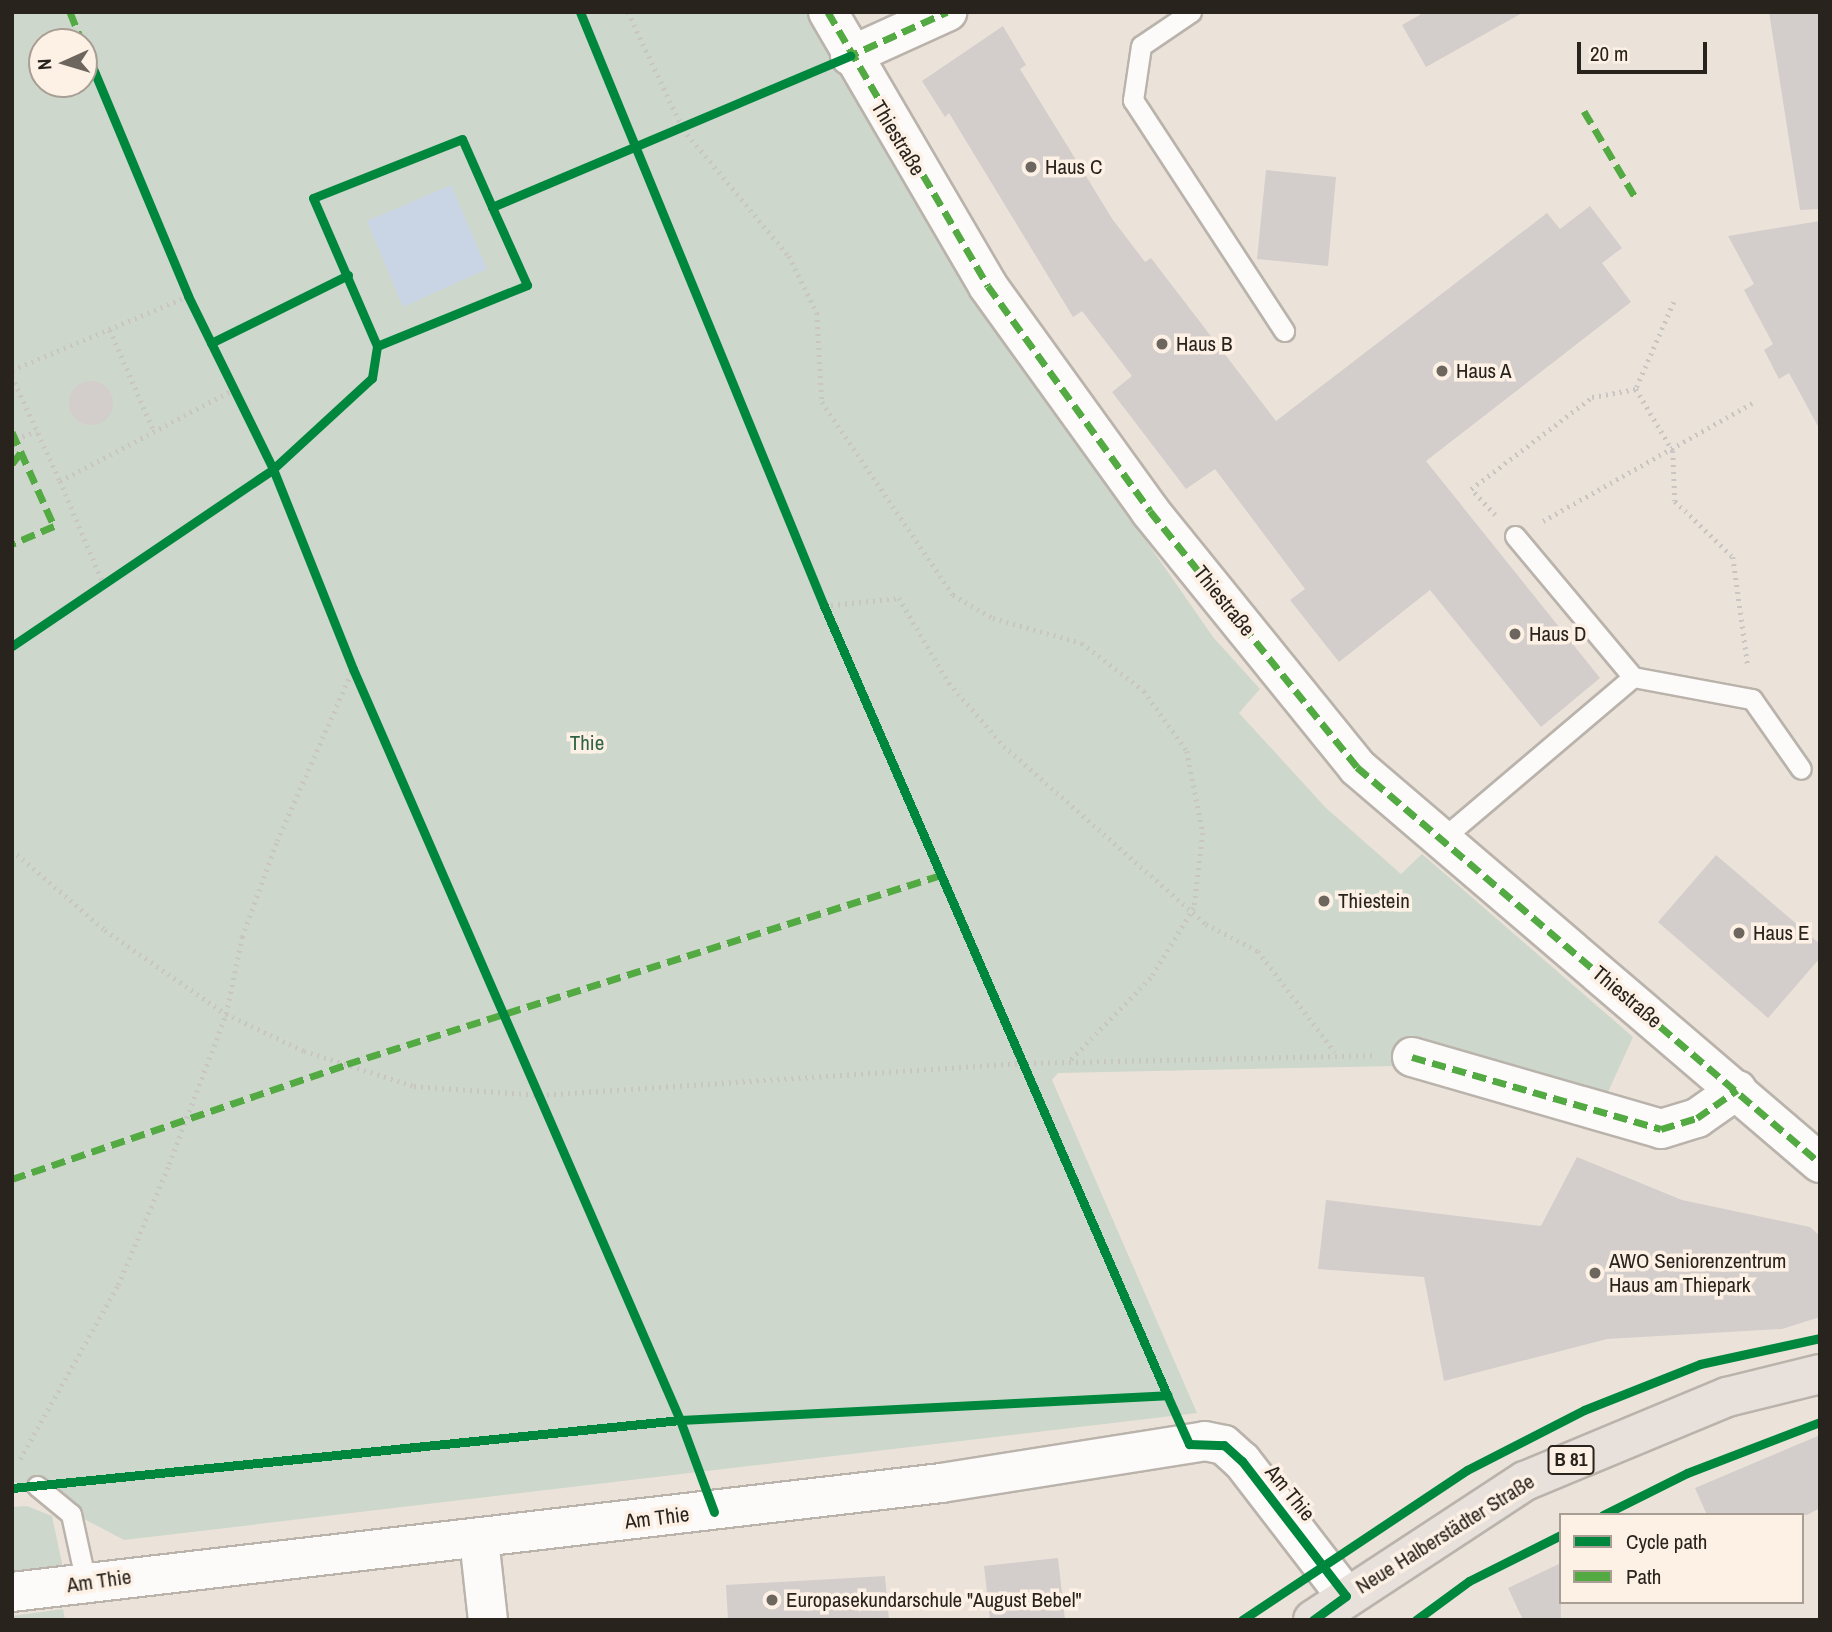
<!DOCTYPE html>
<meta charset="utf-8">
<style>
body{margin:0}
#map{position:relative;width:1832px;height:1632px;overflow:hidden;background:#ebe3da;font-family:"Archivo Narrow",sans-serif}
div>[style]{position:absolute}
.green>*{inset:0;background:#cdd7cb}
.water>*{inset:0;background:#c9d4e4}
.building>*{inset:0;background:#d3cdcb}
.round{border-radius:50%}
.path>*{height:4.5px;margin-top:-2.25px;transform-origin:0;background:repeating-linear-gradient(90deg,#c8c5c3 0 2px,transparent 0 7px)}
.roads{filter:drop-shadow(2px 0 #bab3ac) drop-shadow(-2px 0 #bab3ac) drop-shadow(0 2px #bab3ac) drop-shadow(0 -2px #bab3ac)}
.lane>*{height:19px;margin:-9.5px;padding:0 9.5px;transform-origin:9.5px;border-radius:9.5px;background:#fcfbf9}
.street>*{height:38px;margin:-19px;padding:0 19px;transform-origin:19px;border-radius:19px;background:#fcfbf9}
.primary>*{height:38px;margin:-19px;padding:0 19px;transform-origin:19px;border-radius:19px;background:#e7e0db}
.quiet>*{height:7px;margin-top:-3.5px;transform-origin:0;background:repeating-linear-gradient(90deg,#53aa43 0 14px,transparent 0 21px)}
.cycleway>*{height:9px;margin:-4.5px;padding:0 4.5px;transform-origin:4.5px;border-radius:4.5px;background:#00873e}
.dots>*{width:19px;height:19px;translate:-50% -50%;box-sizing:border-box;border:4px solid #fdf0e4;border-radius:50%}
span{translate:-50% -50%;white-space:nowrap;text-align:center;line-height:1.15;-webkit-text-stroke:7px #fdf0e4;paint-order:stroke}
.shield-label span{padding:2px 5px;background:#fdf0e4;border:2px solid;border-radius:5px;-webkit-text-stroke-width:0}
.shield-label{font-size:19px;color:#28231d;font-weight:700}
.street-label{font-size:21px;color:#28231d}
.poi-label{font-size:21px;color:#28231d}
.left{translate:0 -50%;text-align:left}
.park-label{font-size:21px;color:#306345}
.frame{position:absolute;inset:0;border:14px solid #28231d;pointer-events:none}
.legend{position:absolute;left:1559px;top:1513px;width:245px;height:91px;box-sizing:border-box;background:#fdf0e4;border:2px solid #a89e94;margin:0;padding:9px 12px;list-style:none;font-size:21px;color:#28231d}
.legend li{display:flex;align-items:center;gap:14px;height:35px}
.legend b{width:35px;border:2px solid #a89e94}
.north{position:absolute;left:28px;top:28px;width:70px;height:70px;box-sizing:border-box;background:#fdf0e4;border:2px solid #a89e94;border-radius:50%;rotate:266deg;font-size:19px;font-weight:700;line-height:28px;text-align:center;color:#28231d}
.north::after{content:'';display:block;margin:auto;width:24px;height:32px;background:#6c665f;clip-path:polygon(50% 0,100% 100%,50% 72%,0 100%)}
.scale{position:absolute;left:1577px;top:42px;width:130px;height:32px;box-sizing:border-box;border:4px solid #28231d;border-top:0;padding-left:9px;font-size:21px;line-height:24px;white-space:nowrap;color:#28231d;-webkit-text-stroke:5px #fdf0e4;paint-order:stroke}
</style>
<div id="map">
<div class="green">
<i style="clip-path:polygon(evenodd,12px 12px,812px 12px,846px 84px,968px 284px,1213px 637px,1260px 689px,1239px 713px,1326px 808px,1401px 874px,1422px 854px,1633px 1037px,1608px 1092px,1419px 1041px,1396px 1066px,1058px 1073px,1052px 1080px,1197px 1413px,124px 1540px,12px 1481px,12px 12px,42px 42px,84px 42px,84px 84px,42px 84px,42px 42px)"></i>
<i style="clip-path:polygon(27px 1506px,52px 1516px,63px 1568px,12px 1577px,12px 1507px)"></i>
<i style="clip-path:polygon(63px 1609px,65px 1620px,12px 1620px,12px 1616px)"></i>
</div>
<div class="water">
<i style="clip-path:polygon(451px 185px,487px 269px,403px 307px,367px 221px)"></i>
</div>
<div class="building">
<i style="clip-path:polygon(1425px 12px,1524px 12px,1426px 67px,1402px 25px)"></i>
<i style="clip-path:polygon(1769px 12px,1820px 12px,1820px 209px,1800px 210px)"></i>
<i style="clip-path:polygon(1003px 26px,1026px 65px,1020px 69px,1113px 220px,1145px 262px,1151px 258px,1276px 421px,1547px 213px,1560px 229px,1590px 206px,1622px 248px,1602px 263px,1631px 302px,1426px 461px,1600px 678px,1541px 727px,1430px 590px,1339px 662px,1290px 600px,1305px 589px,1215px 469px,1186px 489px,1112px 392px,1132px 376px,1082px 311px,1073px 317px,949px 113px,945px 117px,922px 81px)"></i>
<i style="clip-path:polygon(1266px 170px,1336px 177px,1328px 266px,1257px 259px)"></i>
<i style="clip-path:polygon(1820px 221px,1820px 430px,1789px 373px,1779px 379px,1764px 350px,1773px 344px,1744px 290px,1754px 284px,1728px 236px)"></i>
<i class="round" style="left:69px;top:381px;width:44px;height:44px"></i>
<i style="clip-path:polygon(1716px 855px,1820px 944px,1820px 958px,1768px 1018px,1658px 922px)"></i>
<i style="clip-path:polygon(1577px 1157px,1682px 1200px,1810px 1227px,1820px 1236px,1820px 1317px,1782px 1329px,1607px 1339px,1444px 1381px,1424px 1277px,1318px 1269px,1326px 1200px,1541px 1226px)"></i>
<i style="clip-path:polygon(1820px 1435px,1820px 1508px,1807px 1515px,1707px 1515px,1695px 1488px)"></i>
<i style="clip-path:polygon(1058px 1558px,1065px 1620px,990px 1620px,984px 1566px)"></i>
<i style="clip-path:polygon(1561px 1563px,1561px 1620px,1523px 1620px,1508px 1588px)"></i>
<i style="clip-path:polygon(885px 1576px,889px 1620px,728px 1620px,726px 1585px)"></i>
</div>
<div class="path">
<i style="left:628px;top:12px;width:129px;rotate:64.8deg"></i>
<i style="left:683px;top:129px;width:165px;rotate:50.2deg"></i>
<i style="left:789px;top:256px;width:64px;rotate:63.8deg"></i>
<i style="left:817px;top:313px;width:89px;rotate:86.8deg"></i>
<i style="left:822px;top:402px;width:233px;rotate:55.8deg"></i>
<i style="left:953px;top:595px;width:46px;rotate:29.9deg"></i>
<i style="left:993px;top:618px;width:92px;rotate:15.7deg"></i>
<i style="left:1082px;top:643px;width:78px;rotate:37.7deg"></i>
<i style="left:1144px;top:691px;width:74px;rotate:54.4deg"></i>
<i style="left:1187px;top:751px;width:84px;rotate:79deg"></i>
<i style="left:1203px;top:833px;width:76px;rotate:96.8deg"></i>
<i style="left:1194px;top:908px;width:82px;rotate:121.6deg"></i>
<i style="left:1151px;top:978px;width:117px;rotate:134.3deg"></i>
<i style="left:1674px;top:302px;width:95px;rotate:113.6deg"></i>
<i style="left:1636px;top:389px;width:72px;rotate:59.2deg"></i>
<i style="left:1673px;top:451px;width:50px;rotate:87.7deg"></i>
<i style="left:1675px;top:501px;width:81px;rotate:44deg"></i>
<i style="left:1733px;top:557px;width:111px;rotate:82.2deg"></i>
<i style="left:110px;top:330px;width:110px;rotate:66.5deg"></i>
<i style="left:12px;top:370px;width:191px;rotate:-22.8deg"></i>
<i style="left:12px;top:376px;width:115px;rotate:65.4deg"></i>
<i style="left:60px;top:481px;width:193px;rotate:-27.8deg"></i>
<i style="left:16px;top:439px;width:22px;rotate:-21deg"></i>
<i style="left:60px;top:481px;width:111px;rotate:67.1deg"></i>
<i style="left:1495px;top:515px;width:35px;rotate:-133deg"></i>
<i style="left:1471px;top:489px;width:152px;rotate:-37.2deg"></i>
<i style="left:1592px;top:397px;width:45px;rotate:-10.3deg"></i>
<i style="left:1543px;top:521px;width:240px;rotate:-29.4deg"></i>
<i style="left:824px;top:606px;width:75px;rotate:-6.1deg"></i>
<i style="left:899px;top:598px;width:99px;rotate:59.5deg"></i>
<i style="left:949px;top:683px;width:84px;rotate:48.9deg"></i>
<i style="left:1004px;top:746px;width:269px;rotate:41.4deg"></i>
<i style="left:1206px;top:924px;width:59px;rotate:27.4deg"></i>
<i style="left:1258px;top:951px;width:127px;rotate:52.7deg"></i>
<i style="left:12px;top:850px;width:123px;rotate:40.7deg"></i>
<i style="left:105px;top:930px;width:147px;rotate:34.8deg"></i>
<i style="left:226px;top:1014px;width:86px;rotate:25.4deg"></i>
<i style="left:304px;top:1051px;width:115px;rotate:17.7deg"></i>
<i style="left:414px;top:1086px;width:126px;rotate:4.1deg"></i>
<i style="left:540px;top:1095px;width:488px;rotate:-3.8deg"></i>
<i style="left:1027px;top:1063px;width:346px;rotate:-1.3deg"></i>
<i style="left:20px;top:1459px;width:200px;rotate:-60.6deg"></i>
<i style="left:118px;top:1285px;width:131px;rotate:-67.1deg"></i>
<i style="left:169px;top:1164px;width:160px;rotate:-69.2deg"></i>
<i style="left:226px;top:1014px;width:79px;rotate:-78.3deg"></i>
<i style="left:242px;top:937px;width:102px;rotate:-70deg"></i>
<i style="left:277px;top:841px;width:188px;rotate:-66.2deg"></i>
</div>
<div class="roads">
<div class="lane">
<i style="left:1191px;top:12px;width:60px;rotate:145.8deg"></i>
<i style="left:1141px;top:46px;width:55px;rotate:98.4deg"></i>
<i style="left:1133px;top:100px;width:276px;rotate:56.8deg"></i>
<i style="left:1515px;top:536px;width:184px;rotate:50.1deg"></i>
<i style="left:1442px;top:839px;width:250px;rotate:-40.3deg"></i>
<i style="left:1633px;top:677px;width:121px;rotate:10.5deg"></i>
<i style="left:1752px;top:699px;width:85px;rotate:55deg"></i>
<i style="left:37px;top:1486px;width:44px;rotate:39.5deg"></i>
<i style="left:71px;top:1514px;width:71px;rotate:77.7deg"></i>
</div>
<div class="street">
<i style="left:828px;top:12px;width:317px;rotate:59.7deg"></i>
<i style="left:988px;top:286px;width:277px;rotate:54.2deg"></i>
<i style="left:1150px;top:511px;width:329px;rotate:51deg"></i>
<i style="left:1357px;top:767px;width:609px;rotate:40.54deg"></i>
<i style="left:850px;top:56px;width:107px;rotate:-24.4deg"></i>
<i style="left:1412px;top:1057px;width:259px;rotate:16.1deg"></i>
<i style="left:1661px;top:1129px;width:38px;rotate:-17deg"></i>
<i style="left:1697px;top:1118px;width:49px;rotate:-35deg"></i>
<i style="left:479px;top:1539px;width:81px;rotate:83.7deg"></i>
<i style="left:12px;top:1592px;width:935px;rotate:-6.69deg"></i>
<i style="left:941px;top:1483px;width:267px;rotate:-9deg"></i>
<i style="left:1205px;top:1441px;width:19px;rotate:12deg"></i>
<i style="left:1224px;top:1445px;width:24px;rotate:42deg"></i>
<i style="left:1242px;top:1461px;width:170px;rotate:52.4deg"></i>
</div>
<div class="primary">
<i style="left:1313px;top:1620px;width:254px;rotate:-33.3deg"></i>
<i style="left:1525px;top:1481px;width:219px;rotate:-22.6deg"></i>
<i style="left:1727px;top:1397px;width:96px;rotate:-13.9deg"></i>
</div>
</div>
<div class="quiet">
<i style="left:70px;top:12px;width:32px;rotate:68deg"></i>
<i style="left:828px;top:12px;width:317px;rotate:59.7deg"></i>
<i style="left:988px;top:286px;width:277px;rotate:54.2deg"></i>
<i style="left:1150px;top:511px;width:329px;rotate:51deg"></i>
<i style="left:1357px;top:767px;width:609px;rotate:40.54deg"></i>
<i style="left:845px;top:58px;width:112px;rotate:-24.3deg"></i>
<i style="left:1584px;top:111px;width:100px;rotate:59.3deg"></i>
<i style="left:12px;top:432px;width:103px;rotate:65.9deg"></i>
<i style="left:54px;top:526px;width:46px;rotate:156.8deg"></i>
<i style="left:12px;top:464px;width:15px;rotate:-53deg"></i>
<i style="left:1412px;top:1057px;width:259px;rotate:16.1deg"></i>
<i style="left:1661px;top:1129px;width:38px;rotate:-17deg"></i>
<i style="left:1697px;top:1118px;width:49px;rotate:-35deg"></i>
<i style="left:12px;top:1179px;width:354px;rotate:-18.9deg"></i>
<i style="left:347px;top:1064px;width:623px;rotate:-17.65deg"></i>
</div>
<div class="cycleway">
<i style="left:580px;top:12px;width:642px;rotate:67.67deg"></i>
<i style="left:824px;top:606px;width:860px;rotate:66.5deg"></i>
<i style="left:84px;top:47px;width:270px;rotate:67.3deg"></i>
<i style="left:188px;top:296px;width:193px;rotate:63.8deg"></i>
<i style="left:273px;top:469px;width:215px;rotate:68.2deg"></i>
<i style="left:353px;top:669px;width:819px;rotate:66.47deg"></i>
<i style="left:680px;top:1420px;width:488px;rotate:-2.9deg"></i>
<i style="left:1167px;top:1395px;width:54px;rotate:65.8deg"></i>
<i style="left:1189px;top:1444px;width:35px;rotate:2deg"></i>
<i style="left:1224px;top:1445px;width:24px;rotate:42deg"></i>
<i style="left:1242px;top:1461px;width:170px;rotate:52.4deg"></i>
<i style="left:1346px;top:1596px;width:41px;rotate:144deg"></i>
<i style="left:492px;top:207px;width:74px;rotate:-113.8deg"></i>
<i style="left:462px;top:139px;width:160px;rotate:158.4deg"></i>
<i style="left:313px;top:198px;width:161px;rotate:66.6deg"></i>
<i style="left:377px;top:346px;width:162px;rotate:-22.1deg"></i>
<i style="left:527px;top:285px;width:85px;rotate:-114.2deg"></i>
<i style="left:492px;top:207px;width:389px;rotate:-22.9deg"></i>
<i style="left:211px;top:343px;width:153px;rotate:-26.4deg"></i>
<i style="left:12px;top:646px;width:315px;rotate:-34.1deg"></i>
<i style="left:273px;top:469px;width:134px;rotate:-42.6deg"></i>
<i style="left:372px;top:378px;width:32px;rotate:-81deg"></i>
<i style="left:12px;top:1488px;width:671px;rotate:-5.81deg"></i>
<i style="left:680px;top:1420px;width:98px;rotate:69.7deg"></i>
<i style="left:1603px;top:1515px;width:94px;rotate:-26.6deg"></i>
<i style="left:1687px;top:1473px;width:142px;rotate:-21deg"></i>
<i style="left:1242px;top:1620px;width:270px;rotate:-33.7deg"></i>
<i style="left:1467px;top:1470px;width:131px;rotate:-27.1deg"></i>
<i style="left:1584px;top:1410px;width:125px;rotate:-21.6deg"></i>
<i style="left:1700px;top:1364px;width:123px;rotate:-12.2deg"></i>
<i style="left:1416px;top:1620px;width:66px;rotate:-36.3deg"></i>
<i style="left:1469px;top:1581px;width:103px;rotate:-26.6deg"></i>
</div>
<div class="dots">
<i style="left:1031px;top:167px;background:#6c665f"></i>
<i style="left:1162px;top:344px;background:#6c665f"></i>
<i style="left:1442px;top:371px;background:#6c665f"></i>
<i style="left:1515px;top:634px;background:#6c665f"></i>
<i style="left:1324px;top:901px;background:#6c665f"></i>
<i style="left:1739px;top:933px;background:#6c665f"></i>
<i style="left:1595px;top:1273px;background:#6c665f"></i>
<i style="left:772px;top:1600px;background:#6c665f"></i>
</div>
<div class="shield-label">
<span style="left:1571px;top:1460px">B 81</span>
</div>
<div class="street-label">
<span style="left:898px;top:138px;rotate:59deg">Thiestraße</span>
<span style="left:1224px;top:601px;rotate:51deg">Thiestraße</span>
<span style="left:1627px;top:997px;rotate:40deg">Thiestraße</span>
<span style="left:1290px;top:1493px;rotate:51deg">Am Thie</span>
<span style="left:657px;top:1518px;rotate:-7deg">Am Thie</span>
<span style="left:1445px;top:1534px;rotate:-32deg">Neue Halberstädter Straße</span>
<span style="left:99px;top:1581px;rotate:-8deg">Am Thie</span>
</div>
<div class="poi-label">
<span class="left" style="left:1045px;top:167px">Haus C</span>
<span class="left" style="left:1176px;top:344px">Haus B</span>
<span class="left" style="left:1456px;top:371px">Haus A</span>
<span class="left" style="left:1529px;top:634px">Haus D</span>
<span class="left" style="left:1338px;top:901px">Thiestein</span>
<span class="left" style="left:1753px;top:933px">Haus E</span>
<span class="left" style="left:1609px;top:1273px">AWO Seniorenzentrum<br>Haus am Thiepark</span>
<span class="left" style="left:786px;top:1600px">Europasekundarschule "August Bebel"</span>
</div>
<div class="park-label">
<span style="left:587px;top:743px">Thie</span>
</div>
<div class="frame"></div>
<ul class="legend">
<li><b style="height:9px;background:#00873e"></b>Cycle path</li>
<li><b style="height:9px;background:#53aa43"></b>Path</li>
</ul>
<div class="north">N</div>
<div class="scale">20 m</div>
</div>
